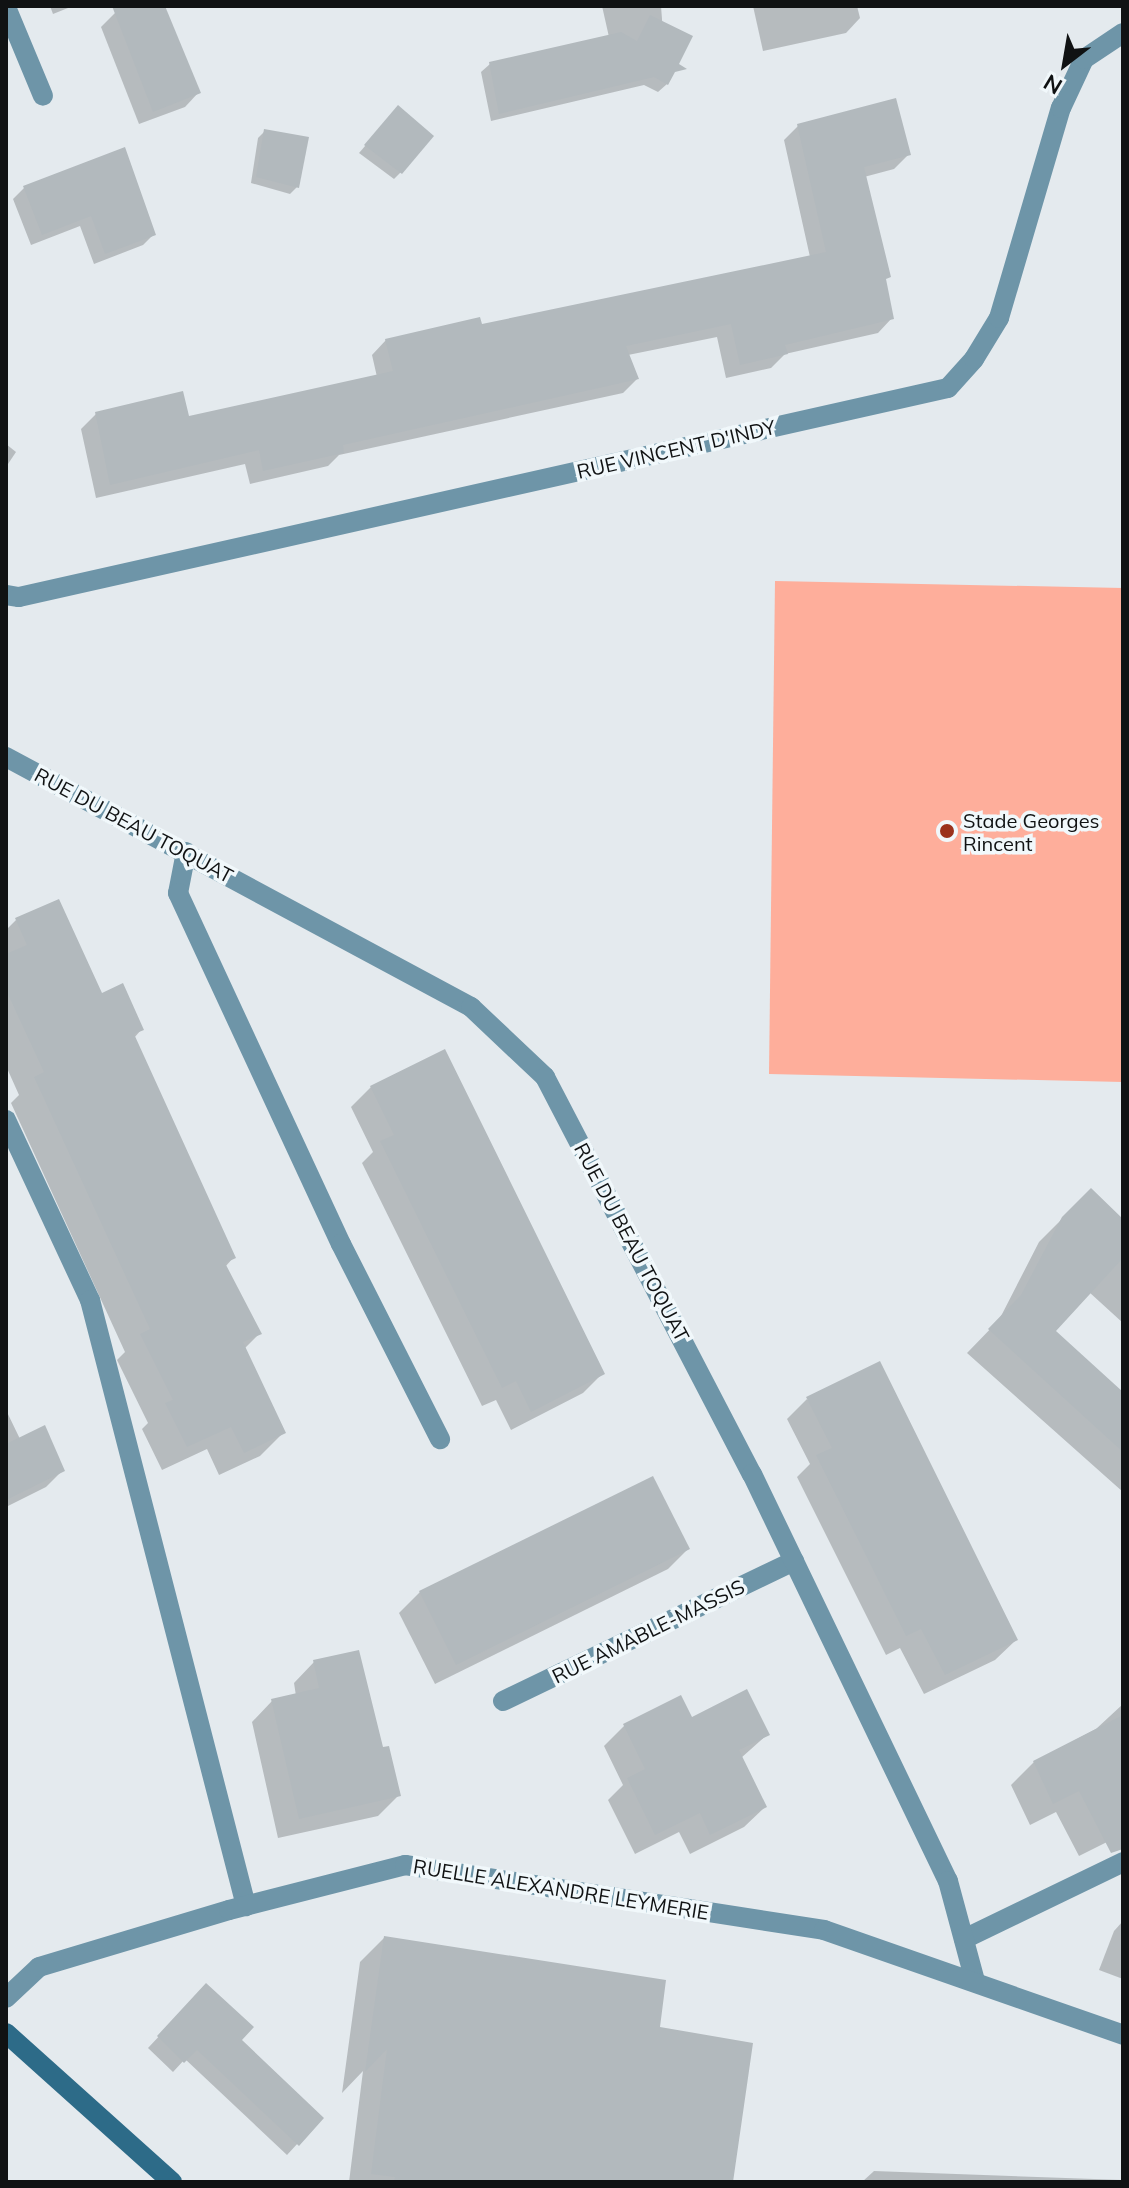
<!DOCTYPE html>
<style>
body{margin:0}
#map{position:relative;width:1129px;height:2188px;overflow:hidden;background:#e4eaee;font-family:Mulish,sans-serif}
div>[style]{position:absolute}
.green>*{inset:0;background:#feae9b}
.shadow>*{inset:0;background:#0003}
.building>*{inset:0;background:#b2b9bd}
.lane>*{height:20px;margin:-10px;padding:0 10px;transform-origin:10px;border-radius:10px;background:#6e95a8}
.street>*{height:20px;margin:-10px;padding:0 10px;transform-origin:10px;border-radius:10px;background:#6e95a8}
.secondary>*{height:20px;margin:-10px;padding:0 10px;transform-origin:10px;border-radius:10px;background:#2d6b88}
.dots>*{width:22px;height:22px;translate:-50% -50%;box-sizing:border-box;border:4px solid #f1f8fb;border-radius:50%}
span{translate:-50% -50%;white-space:nowrap;text-align:center;line-height:1.15;-webkit-text-stroke:7px #f1f8fb;paint-order:stroke}
.street-label{font-size:20px;color:#101213}
.poi-label{font-size:20px;color:#101213}
.left{translate:0 -50%;text-align:left}
.frame{position:absolute;inset:0;border:8px solid #101213;pointer-events:none}
.north{position:absolute;left:1025px;top:24px;width:80px;height:80px;-webkit-text-stroke:6px #f1f8fb;paint-order:stroke;rotate:211deg;font-size:22px;font-weight:700;line-height:32px;text-align:center;color:#101213}
.north::after{content:'';display:block;margin:auto;width:28px;height:36px;background:#101213;clip-path:polygon(50% 0,100% 100%,50% 72%,0 100%)}
</style>
<div id="map">
<div class="green">
<i style="clip-path:polygon(775px 581px,1123px 588px,1123px 1082px,769px 1074px)"></i>
</div>
<div class="shadow">
<i style="clip-path:polygon(50px 6px,73px 6px,53px 14px)"></i>
<i style="clip-path:polygon(131px 6px,162px 6px,199px 92px,185px 107px,139px 124px,101px 27px,115px 13px)"></i>
<i style="clip-path:polygon(602px 6px,661px 6px,667px 84px,658px 92px,644px 85px,491px 121px,481px 72px,490px 64px,609px 37px)"></i>
<i style="clip-path:polygon(753px 6px,857px 6px,860px 18px,846px 33px,763px 51px)"></i>
<i style="clip-path:polygon(392px 115px,401px 172px,394px 179px,359px 153px)"></i>
<i style="clip-path:polygon(798px 126px,908px 155px,894px 169px,864px 177px,892px 318px,878px 333px,785px 354px,771px 368px,726px 378px,717px 337px,628px 355px,637px 379px,623px 393px,339px 455px,328px 466px,250px 484px,245px 464px,96px 498px,81px 429px,96px 414px,188px 419px,377px 377px,372px 355px,386px 340px,481px 327px,810px 257px,784px 140px)"></i>
<i style="clip-path:polygon(265px 131px,297px 187px,290px 194px,251px 183px,258px 138px)"></i>
<i style="clip-path:polygon(24px 188px,154px 234px,143px 245px,94px 264px,80px 226px,31px 245px,13px 199px)"></i>
<i style="clip-path:polygon(6px 444px,16px 452px,6px 467px)"></i>
<i style="clip-path:polygon(16px 920px,141px 1030px,134px 1038px,234px 1257px,225px 1267px,260px 1333px,244px 1349px,284px 1432px,260px 1456px,219px 1475px,207px 1449px,162px 1470px,142px 1429px,148px 1423px,117px 1360px,125px 1352px,11px 1103px,19px 1095px,6px 1066px,6px 930px)"></i>
<i style="clip-path:polygon(371px 1087px,603px 1373px,583px 1393px,511px 1430px,496px 1400px,482px 1406px,362px 1163px,373px 1152px,351px 1107px)"></i>
<i style="clip-path:polygon(1091px 1190px,1123px 1222px,1123px 1323px,1089px 1292px,1053px 1332px,1123px 1395px,1123px 1492px,967px 1353px,999px 1320px,1039px 1242px)"></i>
<i style="clip-path:polygon(807px 1399px,1016px 1640px,995px 1660px,924px 1694px,900px 1648px,886px 1655px,797px 1477px,810px 1464px,787px 1419px)"></i>
<i style="clip-path:polygon(6px 1410px,20px 1439px,63px 1470px,46px 1487px,6px 1507px)"></i>
<i style="clip-path:polygon(688px 1549px,668px 1569px,435px 1684px,399px 1613px,420px 1592px)"></i>
<i style="clip-path:polygon(314px 1662px,382px 1750px,399px 1795px,378px 1816px,278px 1838px,252px 1722px,272px 1701px,296px 1696px,294px 1683px)"></i>
<i style="clip-path:polygon(1123px 1704px,1123px 1834px,1079px 1856px,1056px 1812px,1030px 1825px,1011px 1785px,1034px 1762px,1096px 1729px)"></i>
<i style="clip-path:polygon(691px 1720px,768px 1734px,741px 1758px,765px 1807px,744px 1827px,690px 1854px,679px 1832px,635px 1854px,608px 1800px,623px 1785px,604px 1746px,624px 1726px)"></i>
<i style="clip-path:polygon(1123px 1921px,1123px 1979px,1099px 1970px,1114px 1931px)"></i>
<i style="clip-path:polygon(384px 1938px,658px 2029px,731px 2182px,349px 2182px,363px 2071px,342px 2093px,360px 1962px)"></i>
<i style="clip-path:polygon(196px 1997px,321px 2118px,287px 2155px,185px 2059px,173px 2072px,148px 2048px)"></i>
<i style="clip-path:polygon(874px 2171px,1123px 2180px,1123px 2182px,862px 2182px)"></i>
</div>
<div class="building">
<i style="clip-path:polygon(112px 6px,165px 6px,201px 93px,153px 112px)"></i>
<i style="clip-path:polygon(650px 15px,693px 36px,679px 64px,687px 69px,675px 72px,668px 85px,654px 77px,499px 114px,489px 62px,621px 32px,637px 41px)"></i>
<i style="clip-path:polygon(896px 98px,911px 155px,864px 167px,891px 277px,886px 279px,894px 319px,785px 345px,788px 354px,740px 365px,731px 324px,626px 346px,639px 379px,343px 445px,344px 453px,263px 471px,259px 450px,110px 485px,95px 412px,183px 391px,189px 416px,393px 371px,385px 339px,480px 317px,482px 324px,826px 252px,797px 124px)"></i>
<i style="clip-path:polygon(398px 105px,434px 136px,402px 174px,364px 145px)"></i>
<i style="clip-path:polygon(264px 129px,309px 137px,299px 188px,256px 177px)"></i>
<i style="clip-path:polygon(125px 147px,156px 235px,105px 254px,91px 216px,42px 235px,23px 186px)"></i>
<i style="clip-path:polygon(59px 899px,102px 993px,123px 983px,144px 1030px,134px 1034px,236px 1258px,225px 1263px,262px 1334px,243px 1342px,286px 1433px,244px 1453px,231px 1427px,187px 1447px,165px 1403px,173px 1400px,140px 1334px,150px 1329px,34px 1077px,44px 1072px,6px 990px,6px 954px,27px 945px,15px 918px)"></i>
<i style="clip-path:polygon(445px 1049px,605px 1374px,531px 1412px,516px 1381px,502px 1388px,380px 1141px,394px 1135px,370px 1086px)"></i>
<i style="clip-path:polygon(1091px 1188px,1123px 1219px,1123px 1258px,1056px 1331px,1123px 1392px,1123px 1452px,988px 1329px,1021px 1295px,1062px 1217px)"></i>
<i style="clip-path:polygon(880px 1361px,1018px 1640px,945px 1675px,921px 1629px,906px 1636px,816px 1455px,832px 1448px,806px 1397px)"></i>
<i style="clip-path:polygon(45px 1425px,65px 1471px,6px 1500px,6px 1444px)"></i>
<i style="clip-path:polygon(653px 1476px,690px 1549px,456px 1665px,419px 1591px)"></i>
<i style="clip-path:polygon(359px 1650px,383px 1747px,389px 1746px,401px 1796px,299px 1819px,271px 1699px,319px 1688px,313px 1660px)"></i>
<i style="clip-path:polygon(747px 1689px,770px 1735px,739px 1750px,767px 1807px,710px 1835px,700px 1813px,655px 1835px,627px 1778px,645px 1769px,623px 1724px,681px 1695px,692px 1717px)"></i>
<i style="clip-path:polygon(1123px 1715px,1123px 1849px,1111px 1853px,1079px 1791px,1053px 1804px,1033px 1761px)"></i>
<i style="clip-path:polygon(384px 1936px,666px 1980px,660px 2027px,753px 2043px,733px 2182px,394px 2182px,395px 2177px,371px 2174px,387px 2049px,365px 2072px)"></i>
<i style="clip-path:polygon(206px 1983px,254px 2027px,242px 2040px,324px 2118px,299px 2146px,197px 2050px,184px 2063px,157px 2036px)"></i>
</div>
<div class="lane">
<i style="left:186px;top:852px;width:42px;rotate:101deg"></i>
<i style="left:178px;top:893px;width:387px;rotate:65.1deg"></i>
<i style="left:341px;top:1244px;width:219px;rotate:63.1deg"></i>
<i style="left:6px;top:1120px;width:199px;rotate:65deg"></i>
<i style="left:90px;top:1300px;width:626px;rotate:75.56deg"></i>
<i style="left:503px;top:1701px;width:323px;rotate:-25.7deg"></i>
<i style="left:964px;top:1939px;width:177px;rotate:-25.8deg"></i>
</div>
<div class="street">
<i style="left:6px;top:7px;width:96px;rotate:67.4deg"></i>
<i style="left:6px;top:595px;width:13px;rotate:9deg"></i>
<i style="left:19px;top:597px;width:952px;rotate:-12.68deg"></i>
<i style="left:948px;top:388px;width:39px;rotate:-48deg"></i>
<i style="left:974px;top:359px;width:48px;rotate:-58.6deg"></i>
<i style="left:999px;top:318px;width:219px;rotate:-73.6deg"></i>
<i style="left:1061px;top:108px;width:54px;rotate:-64.9deg"></i>
<i style="left:1084px;top:59px;width:47px;rotate:-33.7deg"></i>
<i style="left:6px;top:757px;width:528px;rotate:28.26deg"></i>
<i style="left:471px;top:1007px;width:102px;rotate:43.4deg"></i>
<i style="left:545px;top:1077px;width:448px;rotate:62.5deg"></i>
<i style="left:752px;top:1474px;width:452px;rotate:64.3deg"></i>
<i style="left:948px;top:1881px;width:104px;rotate:74.9deg"></i>
<i style="left:6px;top:1998px;width:45px;rotate:-43.2deg"></i>
<i style="left:39px;top:1967px;width:198px;rotate:-16.7deg"></i>
<i style="left:229px;top:1910px;width:182px;rotate:-14.3deg"></i>
<i style="left:405px;top:1865px;width:424px;rotate:8.8deg"></i>
<i style="left:824px;top:1930px;width:317px;rotate:19.3deg"></i>
</div>
<div class="secondary">
<i style="left:6px;top:2033px;width:223px;rotate:41.9deg"></i>
</div>
<div class="dots">
<i style="left:947px;top:831px;background:#9b321c"></i>
</div>
<div class="street-label">
<span style="left:676px;top:449px;rotate:-13deg">RUE VINCENT D'INDY</span>
<span style="left:134px;top:825px;rotate:28deg">RUE DU BEAU TOQUAT</span>
<span style="left:632px;top:1242px;rotate:62deg">RUE DU BEAU TOQUAT</span>
<span style="left:648px;top:1631px;rotate:-26deg">RUE AMABLE-MASSIS</span>
<span style="left:561px;top:1889px;rotate:9deg">RUELLE ALEXANDRE LEYMERIE</span>
</div>
<div class="poi-label">
<span class="left" style="left:963px;top:832px">Stade Georges<br>Rincent</span>
</div>
<div class="frame"></div>
<div class="north">N</div>
</div>
